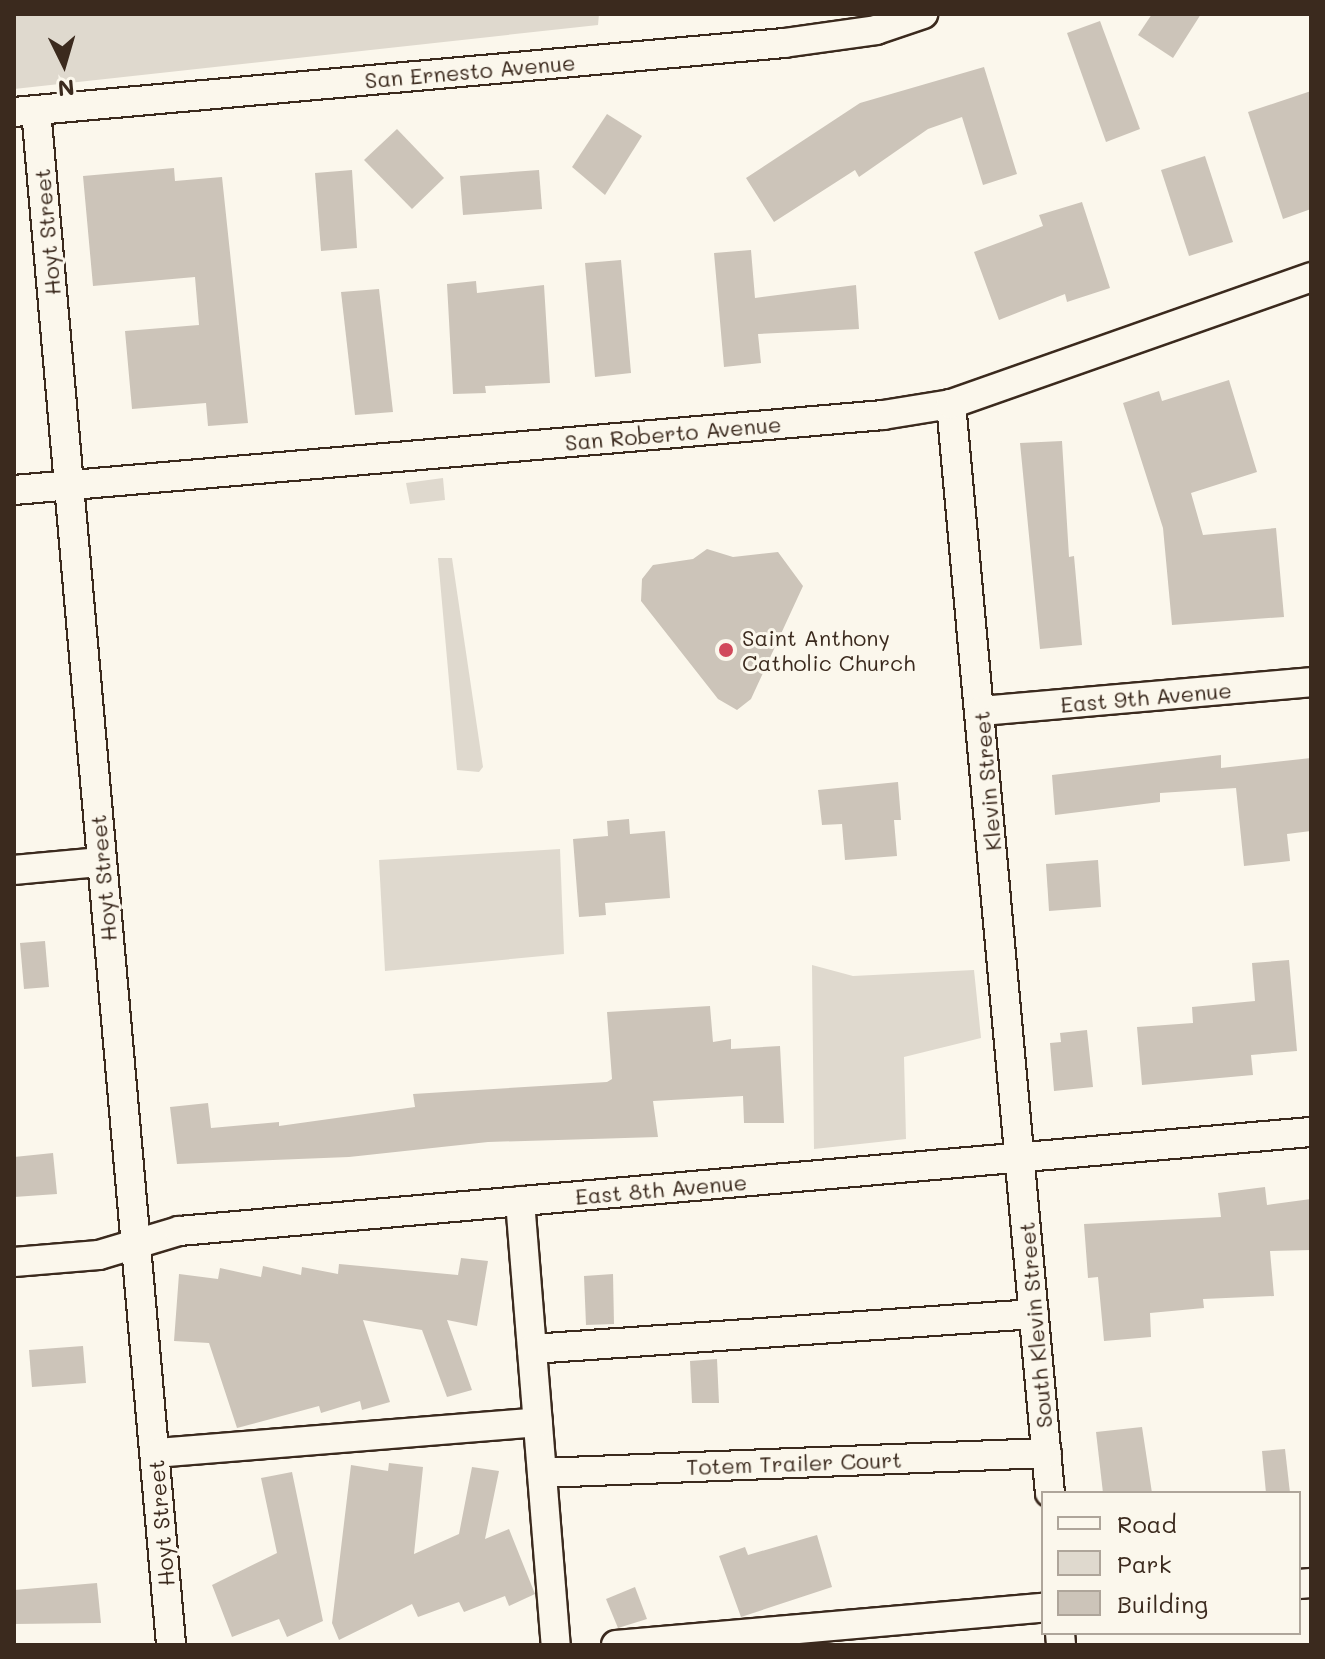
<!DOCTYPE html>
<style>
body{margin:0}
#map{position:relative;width:1325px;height:1659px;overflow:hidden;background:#fbf7ec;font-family:Mali,sans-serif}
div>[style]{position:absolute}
.green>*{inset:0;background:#dfd9ce}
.building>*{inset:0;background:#ccc4b9}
.roads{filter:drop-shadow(2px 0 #3b2a1e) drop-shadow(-2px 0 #3b2a1e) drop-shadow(0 2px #3b2a1e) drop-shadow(0 -2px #3b2a1e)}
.street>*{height:28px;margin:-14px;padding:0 14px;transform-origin:14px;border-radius:14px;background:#fbf7ec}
.dots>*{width:22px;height:22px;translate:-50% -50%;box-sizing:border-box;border:4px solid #fbf7ec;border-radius:50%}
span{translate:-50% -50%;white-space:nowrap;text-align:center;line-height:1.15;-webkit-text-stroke:6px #fbf7ec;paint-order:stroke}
.street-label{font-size:22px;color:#3b2a1e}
.poi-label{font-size:22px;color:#3b2a1e}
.left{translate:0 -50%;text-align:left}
.frame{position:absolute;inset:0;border:16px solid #3b2a1e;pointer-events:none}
.legend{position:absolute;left:1041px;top:1491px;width:260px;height:144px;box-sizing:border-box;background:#fbf7ec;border:2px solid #aea59a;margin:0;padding:10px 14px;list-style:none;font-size:24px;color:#3b2a1e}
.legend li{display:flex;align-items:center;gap:16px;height:40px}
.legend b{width:40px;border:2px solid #aea59a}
.north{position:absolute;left:24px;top:24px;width:80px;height:80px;-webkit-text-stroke:6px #fbf7ec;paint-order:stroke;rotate:175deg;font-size:22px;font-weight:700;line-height:32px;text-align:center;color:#3b2a1e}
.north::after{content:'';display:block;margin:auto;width:28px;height:36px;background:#3b2a1e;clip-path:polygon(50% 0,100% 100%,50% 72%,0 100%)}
</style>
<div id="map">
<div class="green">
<i style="clip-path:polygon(14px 14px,599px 14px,598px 25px,14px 89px)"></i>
<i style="clip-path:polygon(443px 478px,445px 500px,410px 504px,406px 483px)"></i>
<i style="clip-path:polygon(438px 558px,452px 558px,483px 767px,479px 772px,457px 770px)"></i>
<i style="clip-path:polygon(560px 849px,564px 954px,385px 971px,379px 860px)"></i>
<i style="clip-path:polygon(812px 965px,853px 976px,974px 970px,981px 1038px,904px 1057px,906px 1139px,814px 1149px)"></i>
</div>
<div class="building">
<i style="clip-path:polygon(1152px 14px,1201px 14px,1173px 58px,1138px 35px)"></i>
<i style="clip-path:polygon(1100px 21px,1140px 129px,1106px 142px,1067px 33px)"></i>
<i style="clip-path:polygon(984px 67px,1017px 174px,983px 185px,962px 117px,928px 129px,859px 177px,855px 170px,774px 222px,746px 178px,860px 103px)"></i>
<i style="clip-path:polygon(1311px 91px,1311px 209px,1283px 219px,1248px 112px)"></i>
<i style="clip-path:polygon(607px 114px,642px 136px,605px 195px,572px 167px)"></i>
<i style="clip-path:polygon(397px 129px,444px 178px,412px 209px,364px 160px)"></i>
<i style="clip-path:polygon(1205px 156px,1233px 242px,1189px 256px,1161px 170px)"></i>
<i style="clip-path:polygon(174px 168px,175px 181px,222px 177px,248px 423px,208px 426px,206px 403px,132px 409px,125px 331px,199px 325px,195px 277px,93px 286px,83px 176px)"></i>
<i style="clip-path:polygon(352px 170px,357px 248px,321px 251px,315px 173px)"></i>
<i style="clip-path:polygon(539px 170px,542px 209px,463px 215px,460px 176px)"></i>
<i style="clip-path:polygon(1082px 202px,1110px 288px,1067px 302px,1065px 294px,999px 320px,974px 252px,1043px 226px,1039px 215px)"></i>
<i style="clip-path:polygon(751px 250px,755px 298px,856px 285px,859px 329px,758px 334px,761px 363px,724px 367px,714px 253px)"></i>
<i style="clip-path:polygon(621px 260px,631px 373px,595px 377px,585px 263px)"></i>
<i style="clip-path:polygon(476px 281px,477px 293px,544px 285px,550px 383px,485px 386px,486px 393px,453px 394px,447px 284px)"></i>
<i style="clip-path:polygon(379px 289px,393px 412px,355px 415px,341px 292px)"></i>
<i style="clip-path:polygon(1229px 380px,1257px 472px,1191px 493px,1203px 535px,1276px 528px,1284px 617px,1172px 625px,1163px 528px,1123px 403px,1159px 391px,1162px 401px)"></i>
<i style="clip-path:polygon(1062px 441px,1069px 557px,1074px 556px,1082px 645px,1040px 649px,1020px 443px)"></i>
<i style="clip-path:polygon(707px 549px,733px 557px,778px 552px,803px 586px,751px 699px,737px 710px,718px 699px,641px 601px,642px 579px,653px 565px,693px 559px)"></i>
<i style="clip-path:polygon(1221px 755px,1221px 768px,1311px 758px,1311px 831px,1287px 834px,1290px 861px,1244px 866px,1236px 788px,1160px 793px,1160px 802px,1055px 815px,1052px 775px)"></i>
<i style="clip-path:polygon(898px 782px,901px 820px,894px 820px,897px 856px,845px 860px,842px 824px,822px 825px,818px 790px)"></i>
<i style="clip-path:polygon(629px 819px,630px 834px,665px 831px,670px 898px,605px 903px,606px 915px,579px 917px,573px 839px,608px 836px,607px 821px)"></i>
<i style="clip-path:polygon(1098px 860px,1101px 907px,1049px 911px,1046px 864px)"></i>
<i style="clip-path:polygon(45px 941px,49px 987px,24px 989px,20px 943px)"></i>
<i style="clip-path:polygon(1289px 960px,1297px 1051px,1251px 1055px,1253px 1075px,1142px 1085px,1137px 1027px,1193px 1023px,1192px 1007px,1255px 1001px,1252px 963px)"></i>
<i style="clip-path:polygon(710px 1006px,713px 1042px,731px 1039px,731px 1049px,780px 1046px,784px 1123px,744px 1123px,743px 1096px,653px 1101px,658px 1137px,488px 1142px,349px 1157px,177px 1164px,170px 1107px,208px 1103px,211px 1128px,279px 1122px,279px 1126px,415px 1107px,413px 1094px,607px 1082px,612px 1079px,607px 1012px)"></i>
<i style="clip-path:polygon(1087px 1030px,1093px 1087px,1054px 1091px,1050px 1043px,1061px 1042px,1060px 1033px)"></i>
<i style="clip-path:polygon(53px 1153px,57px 1194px,14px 1197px,14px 1157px)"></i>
<i style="clip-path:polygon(1265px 1187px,1267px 1205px,1311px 1199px,1311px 1250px,1270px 1251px,1274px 1296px,1203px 1299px,1204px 1308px,1150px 1313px,1151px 1337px,1104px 1341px,1098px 1277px,1088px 1278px,1084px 1224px,1221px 1217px,1218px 1193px)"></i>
<i style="clip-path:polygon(461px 1258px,488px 1261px,477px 1326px,447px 1320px,472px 1390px,447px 1397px,422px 1330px,363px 1320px,390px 1402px,362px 1410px,360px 1401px,321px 1413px,319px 1406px,237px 1428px,209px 1343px,174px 1341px,179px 1274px,218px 1279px,220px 1268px,261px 1277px,263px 1266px,301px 1275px,302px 1267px,338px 1274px,339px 1264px,458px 1275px)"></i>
<i style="clip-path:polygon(613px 1274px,614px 1324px,586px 1325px,584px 1276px)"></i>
<i style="clip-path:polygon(83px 1346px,86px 1383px,32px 1387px,29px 1350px)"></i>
<i style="clip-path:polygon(717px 1359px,719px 1403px,692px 1403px,690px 1361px)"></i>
<i style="clip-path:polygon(1142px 1427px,1152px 1493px,1103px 1493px,1096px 1432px)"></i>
<i style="clip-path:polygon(1285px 1449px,1290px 1493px,1266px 1493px,1262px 1451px)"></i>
<i style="clip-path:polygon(389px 1463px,423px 1467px,414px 1554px,459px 1534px,472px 1467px,499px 1471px,485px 1539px,509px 1529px,535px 1594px,509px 1606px,505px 1596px,464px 1612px,459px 1602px,418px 1617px,412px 1604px,339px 1640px,332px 1623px,351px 1465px,388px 1471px)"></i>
<i style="clip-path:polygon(292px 1472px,323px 1621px,287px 1637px,279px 1619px,232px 1637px,212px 1585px,277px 1553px,261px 1478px)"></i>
<i style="clip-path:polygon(817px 1535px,832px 1587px,741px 1617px,719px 1556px,745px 1547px,748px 1555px)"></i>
<i style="clip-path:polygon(97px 1583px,101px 1623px,14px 1624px,14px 1590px)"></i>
<i style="clip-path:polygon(635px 1587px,647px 1619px,618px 1628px,606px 1599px)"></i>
</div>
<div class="roads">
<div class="street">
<i style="left:36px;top:110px;width:1541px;rotate:84.97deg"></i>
<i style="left:14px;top:112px;width:773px;rotate:-5.12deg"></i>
<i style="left:784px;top:43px;width:93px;rotate:-8deg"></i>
<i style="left:876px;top:30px;width:50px;rotate:-18.8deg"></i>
<i style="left:951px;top:404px;width:1093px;rotate:84.81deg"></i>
<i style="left:14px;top:490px;width:872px;rotate:-4.93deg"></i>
<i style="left:883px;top:415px;width:69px;rotate:-9.2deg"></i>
<i style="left:951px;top:404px;width:382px;rotate:-19.4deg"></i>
<i style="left:981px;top:711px;width:331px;rotate:-5deg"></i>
<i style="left:14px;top:870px;width:87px;rotate:-5.3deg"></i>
<i style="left:520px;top:1201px;width:445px;rotate:85.4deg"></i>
<i style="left:14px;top:1262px;width:85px;rotate:-4.7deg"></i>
<i style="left:99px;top:1255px;width:84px;rotate:-16.7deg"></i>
<i style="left:179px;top:1231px;width:1136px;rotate:-5deg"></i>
<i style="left:532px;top:1349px;width:503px;rotate:-3.99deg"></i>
<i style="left:156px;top:1453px;width:383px;rotate:-4.6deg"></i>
<i style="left:542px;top:1473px;width:505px;rotate:-2.27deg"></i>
<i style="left:1299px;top:1584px;width:12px;rotate:-5deg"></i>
<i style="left:1060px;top:1633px;width:12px;rotate:85deg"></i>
<i style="left:616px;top:1645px;width:429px;rotate:-5deg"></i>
</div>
</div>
<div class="dots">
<i style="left:726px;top:650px;background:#d1495b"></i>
</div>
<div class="street-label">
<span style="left:470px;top:71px;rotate:-5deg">San Ernesto Avenue</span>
<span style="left:47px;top:232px;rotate:-95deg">Hoyt Street</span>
<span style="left:673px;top:433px;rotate:-5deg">San Roberto Avenue</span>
<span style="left:1146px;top:697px;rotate:-5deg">East 9th Avenue</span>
<span style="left:987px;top:781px;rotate:-95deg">Klevin Street</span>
<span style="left:103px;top:878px;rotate:-95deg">Hoyt Street</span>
<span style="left:661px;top:1189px;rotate:-5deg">East 8th Avenue</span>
<span style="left:1035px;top:1325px;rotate:-95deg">South Klevin Street</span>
<span style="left:794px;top:1463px;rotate:-2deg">Totem Trailer Court</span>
<span style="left:161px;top:1523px;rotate:-95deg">Hoyt Street</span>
</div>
<div class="poi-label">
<span class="left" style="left:742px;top:650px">Saint Anthony<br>Catholic Church</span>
</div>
<div class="frame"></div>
<ul class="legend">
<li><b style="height:10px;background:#fbf7ec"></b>Road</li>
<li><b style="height:22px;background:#dfd9ce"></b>Park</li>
<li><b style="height:22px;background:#ccc4b9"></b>Building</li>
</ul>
<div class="north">N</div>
</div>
